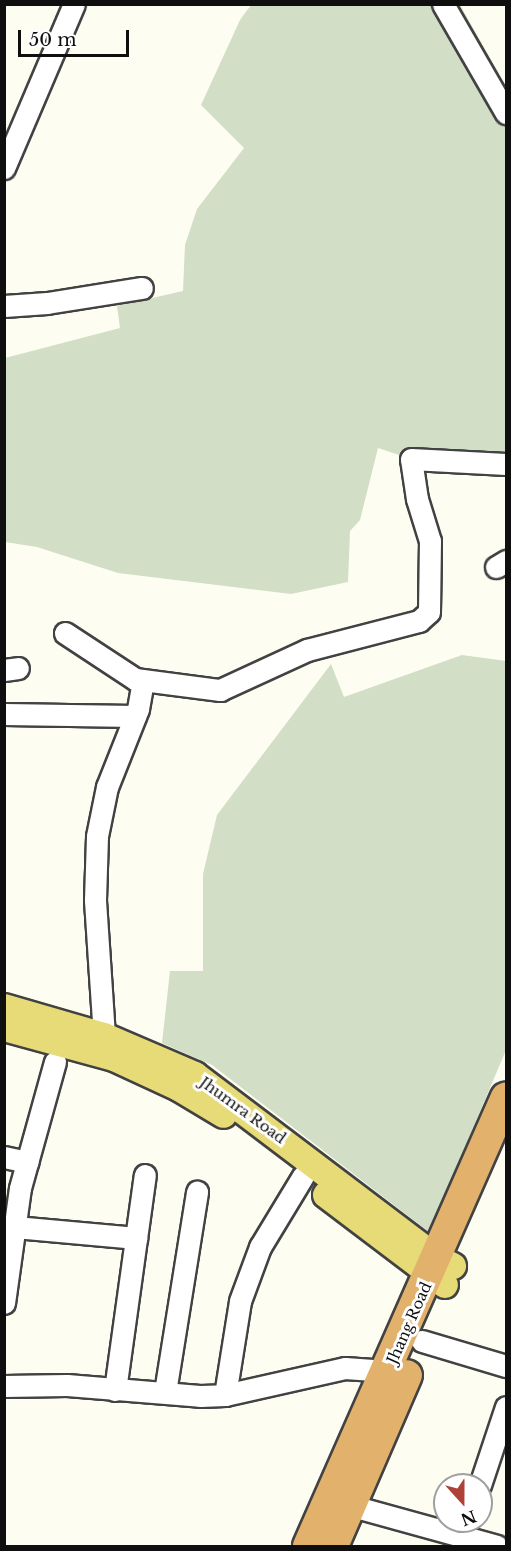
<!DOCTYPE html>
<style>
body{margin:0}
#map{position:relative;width:511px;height:1551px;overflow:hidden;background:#fdfdf2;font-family:"Libre Baskerville",serif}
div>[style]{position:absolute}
.cemetery>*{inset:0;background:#d2dec5}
.roads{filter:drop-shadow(2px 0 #424242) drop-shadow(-2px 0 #424242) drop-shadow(0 2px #424242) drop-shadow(0 -2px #424242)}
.minor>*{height:21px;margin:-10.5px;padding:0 10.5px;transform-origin:10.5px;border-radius:10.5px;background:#fff}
.major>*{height:26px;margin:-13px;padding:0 13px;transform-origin:13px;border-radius:13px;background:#e7db78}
.highway>*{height:30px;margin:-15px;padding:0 15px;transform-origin:15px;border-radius:15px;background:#e2b26c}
span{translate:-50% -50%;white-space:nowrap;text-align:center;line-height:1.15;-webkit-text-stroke:6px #fff;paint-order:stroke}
.street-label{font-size:15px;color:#0f0f0f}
.frame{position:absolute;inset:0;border:6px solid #0f0f0f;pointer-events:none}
.north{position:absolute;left:433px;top:1473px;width:60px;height:60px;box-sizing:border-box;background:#fff;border:2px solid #9f9f9f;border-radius:50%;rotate:159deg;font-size:16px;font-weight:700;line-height:24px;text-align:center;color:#0f0f0f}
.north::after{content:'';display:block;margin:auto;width:21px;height:27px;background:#ae4238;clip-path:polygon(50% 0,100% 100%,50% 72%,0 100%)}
.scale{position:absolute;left:18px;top:30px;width:111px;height:27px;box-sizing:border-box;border:3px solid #0f0f0f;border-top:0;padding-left:8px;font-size:18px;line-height:21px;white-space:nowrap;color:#0f0f0f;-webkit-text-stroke:4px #fff;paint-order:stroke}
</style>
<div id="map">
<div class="cemetery">
<i style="clip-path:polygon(251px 5px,460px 5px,506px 86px,506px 464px,411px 459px,378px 448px,360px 520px,350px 531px,348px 582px,291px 594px,118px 573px,37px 547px,5px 542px,5px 358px,120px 328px,117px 306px,183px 291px,185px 245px,197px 209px,244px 148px,201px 105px,240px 20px)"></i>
<i style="clip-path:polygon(462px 655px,506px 661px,506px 1050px,429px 1232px,212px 1065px,162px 1043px,170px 971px,203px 971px,203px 874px,217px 815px,331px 664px,344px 697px)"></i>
</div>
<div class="roads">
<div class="minor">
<i style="left:443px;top:4px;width:126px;rotate:60deg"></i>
<i style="left:4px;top:168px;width:178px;rotate:-66.9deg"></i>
<i style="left:4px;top:306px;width:43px;rotate:-4deg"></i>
<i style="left:47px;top:303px;width:96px;rotate:-9deg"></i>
<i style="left:496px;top:567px;width:12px;rotate:-31deg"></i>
<i style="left:65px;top:633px;width:84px;rotate:33.3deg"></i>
<i style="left:135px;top:679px;width:86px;rotate:7.4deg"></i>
<i style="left:220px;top:690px;width:96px;rotate:-24.7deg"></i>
<i style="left:307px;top:650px;width:116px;rotate:-14.5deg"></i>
<i style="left:419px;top:621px;width:13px;rotate:-42deg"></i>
<i style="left:429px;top:612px;width:71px;rotate:-89.2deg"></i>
<i style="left:430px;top:541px;width:44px;rotate:-107.2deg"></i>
<i style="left:417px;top:499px;width:40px;rotate:-98.5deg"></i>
<i style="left:411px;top:459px;width:95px;rotate:3deg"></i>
<i style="left:4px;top:670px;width:14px;rotate:-8deg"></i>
<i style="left:4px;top:714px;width:131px;rotate:0.9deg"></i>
<i style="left:104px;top:1036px;width:136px;rotate:-93.8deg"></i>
<i style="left:95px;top:900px;width:64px;rotate:-88.2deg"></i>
<i style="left:97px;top:836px;width:50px;rotate:-78.5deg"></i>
<i style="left:107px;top:787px;width:84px;rotate:-68.3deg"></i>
<i style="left:138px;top:709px;width:29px;rotate:-80deg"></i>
<i style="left:4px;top:1157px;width:24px;rotate:12deg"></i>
<i style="left:4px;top:1226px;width:133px;rotate:5.2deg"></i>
<i style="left:4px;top:1303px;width:116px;rotate:-82.1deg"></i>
<i style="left:20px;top:1188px;width:131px;rotate:-74.5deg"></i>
<i style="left:422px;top:1341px;width:88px;rotate:16.6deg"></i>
<i style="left:4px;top:1386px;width:63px;rotate:-0.9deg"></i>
<i style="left:67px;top:1385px;width:133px;rotate:4.7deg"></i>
<i style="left:200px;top:1396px;width:25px;rotate:-2deg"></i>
<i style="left:225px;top:1395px;width:123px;rotate:-12.7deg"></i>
<i style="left:345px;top:1368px;width:42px;rotate:4.1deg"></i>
<i style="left:115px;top:1390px;width:217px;rotate:-82.1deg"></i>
<i style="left:165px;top:1392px;width:203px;rotate:-80.9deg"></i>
<i style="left:225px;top:1395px;width:95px;rotate:-80.9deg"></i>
<i style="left:240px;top:1301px;width:58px;rotate:-69.7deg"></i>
<i style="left:260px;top:1247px;width:83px;rotate:-58.8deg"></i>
<i style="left:480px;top:1485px;width:82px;rotate:-71.6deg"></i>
<i style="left:352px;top:1506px;width:150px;rotate:15.4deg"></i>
</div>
<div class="major">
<i style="left:4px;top:1007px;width:104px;rotate:16.2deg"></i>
<i style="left:104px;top:1036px;width:99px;rotate:23.2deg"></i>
<i style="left:195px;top:1075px;width:303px;rotate:37.1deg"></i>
<i style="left:437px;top:1258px;width:18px;rotate:27deg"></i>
<i style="left:4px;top:1028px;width:114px;rotate:15.3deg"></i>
<i style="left:114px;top:1058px;width:72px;rotate:24.8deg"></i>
<i style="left:179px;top:1088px;width:52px;rotate:31deg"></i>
<i style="left:326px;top:1195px;width:149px;rotate:37.1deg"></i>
</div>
<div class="highway">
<i style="left:308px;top:1546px;width:490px;rotate:-66.2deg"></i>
<i style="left:333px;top:1546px;width:186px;rotate:-66.6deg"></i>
</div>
</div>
<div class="street-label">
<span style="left:243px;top:1110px;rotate:36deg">Jhumra Road</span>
<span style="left:409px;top:1323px;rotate:-66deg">Jhang Road</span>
</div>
<div class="frame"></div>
<div class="north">N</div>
<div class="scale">50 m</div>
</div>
